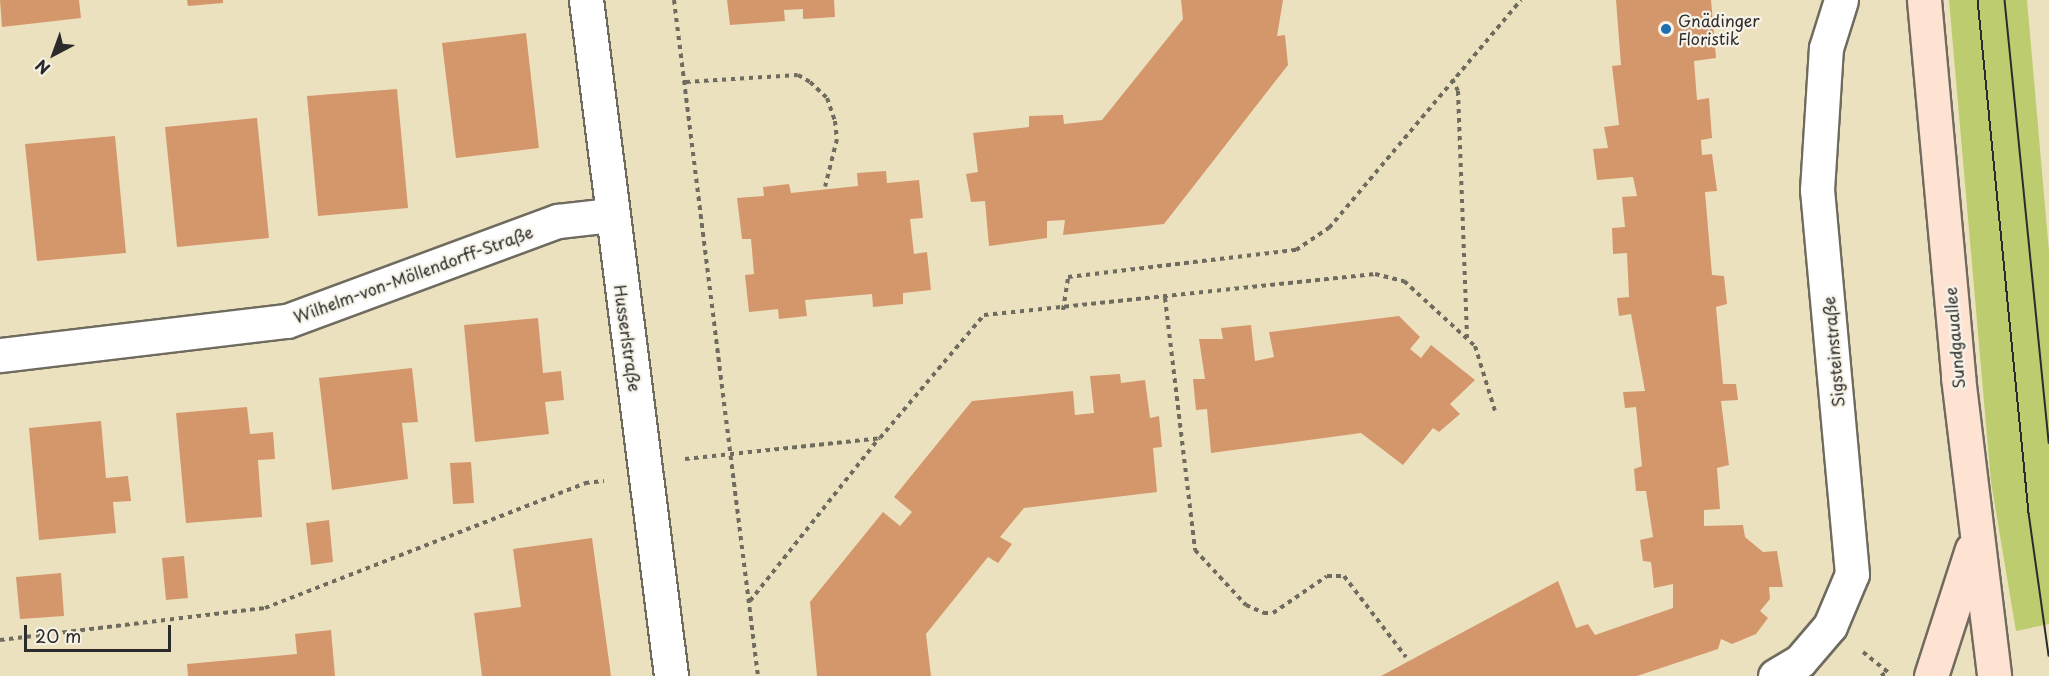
<!DOCTYPE html>
<meta charset="utf-8">
<style>
body{margin:0}
#map{position:relative;width:2049px;height:676px;overflow:hidden;background:#ece1bf;font-family:"Playpen Sans",sans-serif}
div>[style]{position:absolute}
.green>*{inset:0;background:#bccc6e}
.building>*{inset:0;background:#d4976b}
.path>*{height:4px;margin-top:-2px;transform-origin:0;background:repeating-linear-gradient(90deg,#6f6b5f 0 4.5px,transparent 0 9px)}
.roads{filter:drop-shadow(2px 0 #6f6b5f) drop-shadow(-2px 0 #6f6b5f) drop-shadow(0 2px #6f6b5f) drop-shadow(0 -2px #6f6b5f)}
.street>*{height:33px;margin:-16.5px;padding:0 16.5px;transform-origin:16.5px;border-radius:16.5px;background:#fff}
.secondary>*{height:33px;margin:-16.5px;padding:0 16.5px;transform-origin:16.5px;border-radius:16.5px;background:#fee3d2}
.tram>*{height:1.5px;margin:-0.75px;padding:0 0.75px;transform-origin:0.75px;border-radius:0.75px;background:#2b2b2b}
.dots>*{width:16px;height:16px;translate:-50% -50%;box-sizing:border-box;border:3px solid #f7f3e8;border-radius:50%}
span{translate:-50% -50%;white-space:nowrap;text-align:center;line-height:1.15;-webkit-text-stroke:4.5px #f7f3e8;paint-order:stroke}
.poi-label{font-size:16px;color:#2b2b2b}
.left{translate:0 -50%;text-align:left}
.street-label{font-size:16px;color:#2b2b2b}
.north{position:absolute;left:24px;top:24px;width:60px;height:60px;-webkit-text-stroke:4px #f7f3e8;paint-order:stroke;rotate:221deg;font-size:16px;font-weight:700;line-height:24px;text-align:center;color:#2b2b2b}
.north::after{content:'';display:block;margin:auto;width:21px;height:27px;background:#2b2b2b;clip-path:polygon(50% 0,100% 100%,50% 72%,0 100%)}
.scale{position:absolute;left:24px;top:625px;width:147px;height:27px;box-sizing:border-box;border:3px solid #2b2b2b;border-top:0;padding-left:8px;font-size:18px;line-height:21px;white-space:nowrap;color:#2b2b2b;-webkit-text-stroke:4px #f7f3e8;paint-order:stroke}
</style>
<div id="map">
<div class="green">
<i style="clip-path:polygon(1949px 0,2027px 0,2049px 252px,2049px 624px,2016px 631px,1991px 482px)"></i>
</div>
<div class="building">
<i style="clip-path:polygon(0 0,79px 0,81px 18px,2px 27px)"></i>
<i style="clip-path:polygon(187px 0,223px 0,223px 3px,188px 6px)"></i>
<i style="clip-path:polygon(727px 0,834px 0,835px 17px,803px 19px,803px 9px,784px 10px,785px 21px,730px 25px)"></i>
<i style="clip-path:polygon(1181px 0,1283px 0,1277px 36px,1285px 35px,1288px 65px,1164px 224px,1063px 235px,1065px 220px,1047px 221px,1047px 238px,989px 246px,985px 201px,971px 202px,966px 174px,978px 172px,973px 133px,1029px 127px,1029px 116px,1063px 115px,1064px 124px,1102px 120px,1183px 19px)"></i>
<i style="clip-path:polygon(1616px 0,1711px 0,1716px 58px,1694px 61px,1697px 100px,1709px 98px,1712px 138px,1701px 140px,1702px 155px,1712px 154px,1717px 191px,1705px 192px,1712px 275px,1724px 276px,1727px 304px,1716px 307px,1723px 384px,1736px 384px,1738px 400px,1721px 401px,1729px 465px,1717px 468px,1720px 509px,1704px 510px,1704px 526px,1743px 525px,1745px 537px,1763px 552px,1777px 551px,1783px 587px,1769px 587px,1770px 599px,1760px 611px,1768px 618px,1756px 634px,1732px 644px,1721px 639px,1718px 649px,1637px 676px,1381px 676px,1558px 581px,1576px 628px,1588px 624px,1595px 635px,1673px 608px,1673px 584px,1654px 588px,1651px 562px,1643px 561px,1640px 540px,1653px 537px,1646px 491px,1636px 491px,1634px 469px,1642px 466px,1636px 407px,1625px 408px,1623px 392px,1645px 391px,1631px 314px,1619px 316px,1617px 298px,1629px 297px,1627px 253px,1613px 254px,1612px 228px,1625px 227px,1622px 197px,1637px 196px,1633px 177px,1597px 180px,1593px 149px,1608px 148px,1604px 127px,1619px 125px,1612px 66px,1621px 65px)"></i>
<i style="clip-path:polygon(526px 33px,539px 148px,456px 158px,442px 43px)"></i>
<i style="clip-path:polygon(397px 89px,408px 208px,318px 216px,307px 96px)"></i>
<i style="clip-path:polygon(257px 118px,269px 238px,177px 247px,165px 127px)"></i>
<i style="clip-path:polygon(115px 136px,126px 253px,37px 261px,25px 144px)"></i>
<i style="clip-path:polygon(886px 171px,887px 183px,919px 180px,923px 218px,910px 219px,914px 254px,927px 252px,931px 290px,903px 293px,903px 304px,873px 307px,872px 294px,805px 300px,807px 316px,779px 319px,778px 309px,749px 312px,745px 275px,754px 274px,751px 239px,742px 239px,737px 198px,764px 196px,763px 187px,789px 184px,791px 193px,858px 186px,857px 173px)"></i>
<i style="clip-path:polygon(1399px 316px,1420px 337px,1410px 349px,1421px 358px,1431px 345px,1475px 380px,1450px 404px,1460px 414px,1439px 432px,1433px 428px,1403px 465px,1361px 433px,1211px 453px,1207px 409px,1196px 410px,1193px 379px,1205px 379px,1199px 339px,1223px 339px,1221px 328px,1251px 325px,1255px 361px,1274px 357px,1269px 332px)"></i>
<i style="clip-path:polygon(538px 318px,543px 373px,561px 371px,564px 400px,545px 402px,549px 434px,475px 442px,464px 325px)"></i>
<i style="clip-path:polygon(412px 368px,418px 422px,402px 423px,408px 479px,332px 490px,319px 378px)"></i>
<i style="clip-path:polygon(1120px 374px,1121px 383px,1145px 380px,1150px 418px,1159px 416px,1162px 447px,1153px 448px,1157px 492px,1024px 508px,1000px 537px,1012px 544px,998px 563px,988px 557px,926px 634px,931px 676px,817px 676px,810px 602px,883px 512px,900px 526px,912px 512px,894px 497px,972px 401px,1073px 391px,1075px 415px,1094px 413px,1090px 376px)"></i>
<i style="clip-path:polygon(247px 407px,250px 434px,273px 432px,275px 459px,258px 460px,262px 517px,186px 523px,176px 413px)"></i>
<i style="clip-path:polygon(101px 421px,106px 478px,128px 476px,131px 501px,113px 502px,116px 533px,39px 540px,29px 428px)"></i>
<i style="clip-path:polygon(471px 462px,474px 503px,453px 504px,450px 463px)"></i>
<i style="clip-path:polygon(329px 520px,333px 562px,311px 565px,306px 523px)"></i>
<i style="clip-path:polygon(592px 538px,611px 676px,482px 676px,474px 613px,521px 607px,513px 549px)"></i>
<i style="clip-path:polygon(184px 556px,188px 598px,166px 600px,162px 558px)"></i>
<i style="clip-path:polygon(61px 573px,64px 616px,20px 619px,16px 577px)"></i>
<i style="clip-path:polygon(331px 630px,335px 676px,188px 676px,187px 664px,297px 654px,295px 634px)"></i>
</div>
<div class="path">
<i style="left:674px;top:0;width:681px;rotate:82.92deg"></i>
<i style="left:1452px;top:79px;width:13px;rotate:63deg"></i>
<i style="left:1458px;top:91px;width:247px;rotate:87.9deg"></i>
<i style="left:686px;top:82px;width:112px;rotate:-3.6deg"></i>
<i style="left:798px;top:75px;width:14px;rotate:30deg"></i>
<i style="left:810px;top:82px;width:23px;rotate:43deg"></i>
<i style="left:827px;top:98px;width:24px;rotate:71deg"></i>
<i style="left:835px;top:121px;width:18px;rotate:84deg"></i>
<i style="left:837px;top:139px;width:49px;rotate:104deg"></i>
<i style="left:1165px;top:298px;width:254px;rotate:83.2deg"></i>
<i style="left:1195px;top:550px;width:75px;rotate:47.2deg"></i>
<i style="left:1246px;top:605px;width:20px;rotate:24deg"></i>
<i style="left:1264px;top:613px;width:9px"></i>
<i style="left:1273px;top:613px;width:65px;rotate:-34.4deg"></i>
<i style="left:1327px;top:576px;width:17px"></i>
<i style="left:1344px;top:576px;width:102px;rotate:52.6deg"></i>
<i style="left:1063px;top:310px;width:33px;rotate:-81deg"></i>
<i style="left:1068px;top:277px;width:230px;rotate:-6.8deg"></i>
<i style="left:1296px;top:250px;width:40px;rotate:-34deg"></i>
<i style="left:1329px;top:228px;width:298px;rotate:-49.9deg"></i>
<i style="left:685px;top:459px;width:196px;rotate:-6.1deg"></i>
<i style="left:880px;top:438px;width:161px;rotate:-49.8deg"></i>
<i style="left:984px;top:315px;width:393px;rotate:-6deg"></i>
<i style="left:1375px;top:274px;width:30px;rotate:14deg"></i>
<i style="left:1404px;top:281px;width:96px;rotate:42.5deg"></i>
<i style="left:1475px;top:346px;width:68px;rotate:72.9deg"></i>
<i style="left:750px;top:601px;width:208px;rotate:-51.6deg"></i>
<i style="left:0;top:640px;width:267px;rotate:-6.9deg"></i>
<i style="left:265px;top:608px;width:344px;rotate:-21.3deg"></i>
<i style="left:585px;top:483px;width:19px;rotate:-6deg"></i>
<i style="left:1863px;top:652px;width:32px;rotate:39deg"></i>
<i style="left:1881px;top:676px;width:9px;rotate:-36deg"></i>
</div>
<div class="roads">
<div class="street">
<i style="left:586px;top:0;width:681px;rotate:82.83deg"></i>
<i style="left:0;top:355px;width:289px;rotate:-6.8deg"></i>
<i style="left:287px;top:321px;width:289px;rotate:-20.3deg"></i>
<i style="left:558px;top:221px;width:53px;rotate:-6.5deg"></i>
<i style="left:1775px;top:676px;width:29px;rotate:-31deg"></i>
<i style="left:1800px;top:661px;width:46px;rotate:-49.4deg"></i>
<i style="left:1830px;top:626px;width:56px;rotate:-67.1deg"></i>
<i style="left:1852px;top:574px;width:386px;rotate:-95.2deg"></i>
<i style="left:1817px;top:190px;width:142px;rotate:-86.4deg"></i>
<i style="left:1826px;top:48px;width:50px;rotate:-72.6deg"></i>
</div>
<div class="secondary">
<i style="left:1924px;top:0;width:379px;rotate:84.8deg"></i>
<i style="left:1958px;top:377px;width:301px;rotate:83.1deg"></i>
<i style="left:1931px;top:676px;width:133px;rotate:-72.1deg"></i>
</div>
</div>
<div class="tram">
<i style="left:1978px;top:0;width:516px;rotate:84.32deg"></i>
<i style="left:2029px;top:513px;width:144px;rotate:82deg"></i>
<i style="left:2005px;top:0;width:445px;rotate:84.3deg"></i>
</div>
<div class="dots">
<i style="left:1666px;top:29px;background:#1f6fb2"></i>
</div>
<div class="poi-label">
<span class="left" style="left:1678px;top:29px">Gnädinger<br>Floristik</span>
</div>
<div class="street-label">
<span style="left:413px;top:274px;rotate:-20deg">Wilhelm-von-Möllendorff-Straße</span>
<span style="left:628px;top:338px;rotate:82deg">Husserlstraße</span>
<span style="left:1954px;top:338px;rotate:-95deg">Sundgauallee</span>
<span style="left:1833px;top:352px;rotate:-95deg">Sigsteinstraße</span>
</div>
<div class="north">N</div>
<div class="scale">20 m</div>
</div>
